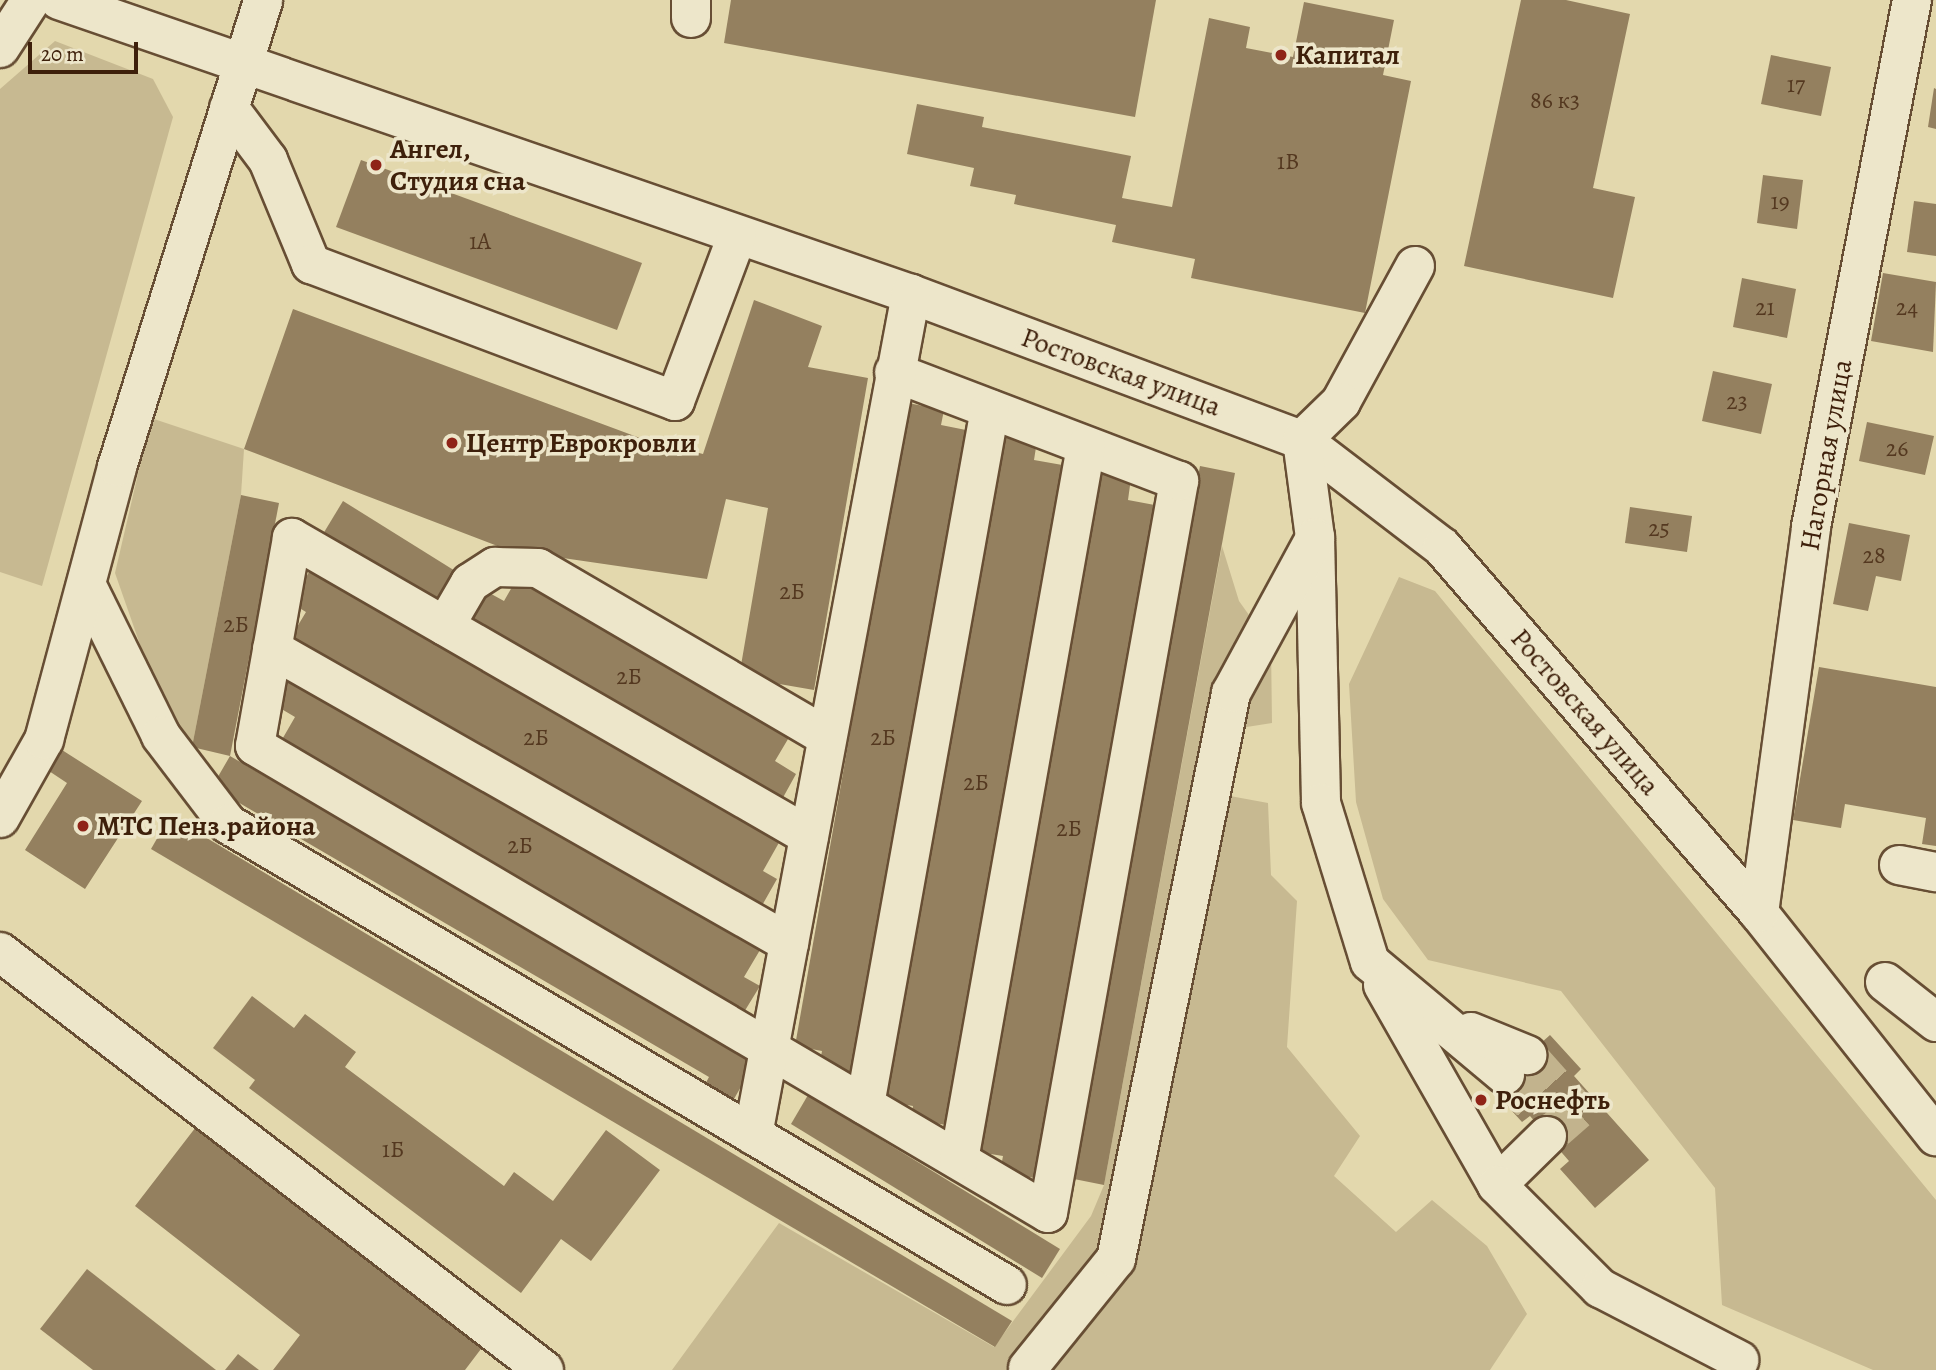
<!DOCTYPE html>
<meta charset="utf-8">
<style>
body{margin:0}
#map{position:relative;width:1936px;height:1370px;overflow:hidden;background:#e3d8ad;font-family:Alegreya,serif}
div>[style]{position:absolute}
.green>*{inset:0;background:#c7b991}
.building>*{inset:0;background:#94805f}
.minor-tunnel>*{height:38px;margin-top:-19px;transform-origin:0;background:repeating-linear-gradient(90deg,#c2b38d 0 38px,transparent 0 57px)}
.roads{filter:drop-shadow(2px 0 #674e34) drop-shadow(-2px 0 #674e34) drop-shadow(0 2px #674e34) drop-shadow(0 -2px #674e34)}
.minor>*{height:38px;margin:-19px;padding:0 19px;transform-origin:19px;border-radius:19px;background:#ede6ca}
.dots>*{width:19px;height:19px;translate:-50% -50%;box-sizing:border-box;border:4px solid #ede6ca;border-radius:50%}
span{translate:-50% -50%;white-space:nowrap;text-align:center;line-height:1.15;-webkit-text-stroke:7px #ede6ca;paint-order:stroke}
.number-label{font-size:24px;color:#543820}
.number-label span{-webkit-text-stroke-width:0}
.poi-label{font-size:28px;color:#3e200b;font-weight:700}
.left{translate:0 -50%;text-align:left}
.street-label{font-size:28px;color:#3e200b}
.scale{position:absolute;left:28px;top:42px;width:110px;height:32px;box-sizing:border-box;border:4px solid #3e200b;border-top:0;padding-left:9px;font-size:21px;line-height:24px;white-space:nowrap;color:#3e200b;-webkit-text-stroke:5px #ede6ca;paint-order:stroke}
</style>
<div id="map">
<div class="green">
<i style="clip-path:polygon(55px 41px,153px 79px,173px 117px,42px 586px,0 572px,0 89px)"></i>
<i style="clip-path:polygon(151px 418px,244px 449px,241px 495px,192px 747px,165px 716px,115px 573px)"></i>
<i style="clip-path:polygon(1222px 546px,1239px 601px,1271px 646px,1272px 723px,1234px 729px,1230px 796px,1268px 803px,1271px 875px,1297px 901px,1287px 1047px,1360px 1136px,1334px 1176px,1396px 1232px,1432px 1200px,1487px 1246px,1527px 1314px,1490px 1370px,672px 1370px,779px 1223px,994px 1347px,1091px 1216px,1104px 1185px)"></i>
<i style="clip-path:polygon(1399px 577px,1435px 591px,1936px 1200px,1936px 1370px,1873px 1370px,1722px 1305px,1715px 1188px,1561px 991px,1428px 960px,1383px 899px,1356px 802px,1349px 684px)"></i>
</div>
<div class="building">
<i style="clip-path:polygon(731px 0,1156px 0,1135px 117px,724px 43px)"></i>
<i style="clip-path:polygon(1521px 0,1566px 0,1630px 14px,1593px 188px,1635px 197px,1613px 298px,1464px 266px)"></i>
<i style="clip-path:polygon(1304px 2px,1394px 20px,1383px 75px,1411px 81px,1365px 313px,1191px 278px,1195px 259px,1112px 242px,1116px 225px,1014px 204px,1016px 195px,970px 186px,974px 168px,907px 154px,917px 104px,984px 117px,982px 127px,1131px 156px,1122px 198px,1172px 207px,1209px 18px,1250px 27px,1246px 48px,1293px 57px)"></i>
<i style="clip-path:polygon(1771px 55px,1831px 67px,1821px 116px,1761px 104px)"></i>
<i style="clip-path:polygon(1934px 88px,1936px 89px,1936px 129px,1928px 127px)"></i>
<i style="clip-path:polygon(361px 160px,642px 263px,617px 330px,336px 227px)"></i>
<i style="clip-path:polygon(1763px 175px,1803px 180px,1797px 229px,1757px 223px)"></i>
<i style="clip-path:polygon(1914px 201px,1936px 204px,1936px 256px,1907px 252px)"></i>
<i style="clip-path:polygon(1883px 273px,1936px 282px,1933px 352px,1871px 341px)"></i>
<i style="clip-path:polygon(1742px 278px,1796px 289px,1787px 338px,1733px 327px)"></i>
<i style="clip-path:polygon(754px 300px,822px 326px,808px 367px,868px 378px,814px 690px,739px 677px,768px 508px,726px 499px,707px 579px,508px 550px,244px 449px,293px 309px,640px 438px,703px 454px)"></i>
<i style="clip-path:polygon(1713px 371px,1772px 384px,1761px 434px,1702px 421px)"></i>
<i style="clip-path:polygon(908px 403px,944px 410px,941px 425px,971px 431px,858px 1074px,819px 1067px,822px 1051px,795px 1046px)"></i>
<i style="clip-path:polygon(1867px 422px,1934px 436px,1925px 475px,1859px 461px)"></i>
<i style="clip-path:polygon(1001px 435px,1037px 441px,1034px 460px,1068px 466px,952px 1126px,911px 1119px,913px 1106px,883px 1101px)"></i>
<i style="clip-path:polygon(1200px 466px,1235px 473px,1104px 1185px,1069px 1178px)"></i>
<i style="clip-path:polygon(1097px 472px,1131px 478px,1128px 500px,1160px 506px,1041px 1179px,1000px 1172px,1003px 1156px,978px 1152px)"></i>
<i style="clip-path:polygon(241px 495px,279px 503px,230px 756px,192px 747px)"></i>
<i style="clip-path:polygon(343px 501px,460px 574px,439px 607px,323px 534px)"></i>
<i style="clip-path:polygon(1630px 507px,1692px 516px,1687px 552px,1625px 543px)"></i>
<i style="clip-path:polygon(1849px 523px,1910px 535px,1901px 581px,1876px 576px,1868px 611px,1833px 604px)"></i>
<i style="clip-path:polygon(312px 567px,781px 839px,763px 871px,777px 879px,760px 909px,291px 637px,306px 612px,291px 603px)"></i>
<i style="clip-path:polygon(519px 575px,791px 734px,775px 761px,796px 774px,780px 803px,466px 620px,484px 590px,504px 601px)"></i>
<i style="clip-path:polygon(1819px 667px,1936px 687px,1936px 846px,1922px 844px,1926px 818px,1845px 804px,1841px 828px,1793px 820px)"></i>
<i style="clip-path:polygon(292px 671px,760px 950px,744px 977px,760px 986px,741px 1017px,280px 743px,295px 717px,273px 704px)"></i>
<i style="clip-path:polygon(62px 750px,142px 801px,85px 889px,25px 850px,67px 783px,49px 771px)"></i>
<i style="clip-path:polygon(230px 756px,755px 1062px,730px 1106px,702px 1090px,709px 1077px,212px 787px)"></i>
<i style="clip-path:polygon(170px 816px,1012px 1321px,995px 1347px,151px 849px)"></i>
<i style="clip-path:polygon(252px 996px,294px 1028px,305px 1014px,356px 1052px,345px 1067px,504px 1186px,514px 1172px,553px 1201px,606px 1130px,660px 1170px,591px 1261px,561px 1239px,521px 1293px,249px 1088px,255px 1080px,213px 1048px)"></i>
<i style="clip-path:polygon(1550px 1035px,1581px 1069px,1574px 1076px,1649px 1160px,1595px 1208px,1560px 1169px,1569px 1161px,1530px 1116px,1522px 1122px,1491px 1088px)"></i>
<i style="clip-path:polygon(808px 1095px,1060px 1249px,1042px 1278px,791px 1124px)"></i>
<i style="clip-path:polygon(199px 1123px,484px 1345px,465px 1370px,273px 1370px,300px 1335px,135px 1206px)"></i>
<i style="clip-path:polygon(87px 1269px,216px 1370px,93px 1370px,40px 1329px)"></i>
<i style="clip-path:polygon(238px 1354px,259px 1370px,225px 1370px)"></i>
</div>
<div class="minor-tunnel">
<i style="left:1527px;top:1055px;width:75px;rotate:48.2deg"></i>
<i style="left:1577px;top:1111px;width:28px;rotate:139deg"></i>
<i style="left:1505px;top:1075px;width:74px;rotate:46.6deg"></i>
<i style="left:1556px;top:1129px;width:11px;rotate:142deg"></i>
</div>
<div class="roads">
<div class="minor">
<i style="left:59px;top:0;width:901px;rotate:19.04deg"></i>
<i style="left:911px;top:294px;width:417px;rotate:20.5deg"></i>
<i style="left:1302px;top:440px;width:176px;rotate:37.4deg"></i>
<i style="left:1442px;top:547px;width:484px;rotate:49.1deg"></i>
<i style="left:1759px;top:913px;width:285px;rotate:51.6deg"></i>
<i style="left:691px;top:18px;width:18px;rotate:-90deg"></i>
<i style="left:0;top:48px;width:57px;rotate:-57.1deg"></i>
<i style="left:229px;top:108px;width:65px;rotate:53.1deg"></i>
<i style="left:268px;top:160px;width:113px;rotate:67.5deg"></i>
<i style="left:311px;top:264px;width:389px;rotate:20.6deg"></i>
<i style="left:675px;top:401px;width:176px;rotate:-69.4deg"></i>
<i style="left:1415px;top:266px;width:155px;rotate:118.6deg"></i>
<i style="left:1341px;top:402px;width:54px;rotate:135.7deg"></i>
<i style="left:1302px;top:440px;width:98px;rotate:82.4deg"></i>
<i style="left:1315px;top:537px;width:266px;rotate:88.7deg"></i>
<i style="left:1321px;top:803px;width:166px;rotate:72.9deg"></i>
<i style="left:1370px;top:962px;width:176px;rotate:39.9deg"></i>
<i style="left:88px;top:588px;width:165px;rotate:63.7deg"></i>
<i style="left:161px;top:736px;width:111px;rotate:52.7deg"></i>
<i style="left:228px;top:824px;width:905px;rotate:30.62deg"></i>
<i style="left:445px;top:626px;width:50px;rotate:-59.8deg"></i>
<i style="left:470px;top:583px;width:30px;rotate:-33deg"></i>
<i style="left:495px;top:567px;width:43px;rotate:1.3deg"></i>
<i style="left:538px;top:568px;width:333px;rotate:30.3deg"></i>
<i style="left:272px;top:649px;width:595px;rotate:29.63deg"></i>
<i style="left:0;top:818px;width:90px;rotate:-60.6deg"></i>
<i style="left:44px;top:740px;width:283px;rotate:-75deg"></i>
<i style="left:117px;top:467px;width:489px;rotate:-72.6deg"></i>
<i style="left:809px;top:836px;width:597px;rotate:-150.04deg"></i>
<i style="left:292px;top:538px;width:211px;rotate:100.1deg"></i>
<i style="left:255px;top:746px;width:920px;rotate:30.49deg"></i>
<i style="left:1048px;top:1213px;width:744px;rotate:-79.85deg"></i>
<i style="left:1179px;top:481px;width:305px;rotate:-159.1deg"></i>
<i style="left:1899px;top:865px;width:38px;rotate:11deg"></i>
<i style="left:1759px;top:913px;width:389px;rotate:-82.3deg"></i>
<i style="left:1811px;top:527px;width:537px;rotate:-79.15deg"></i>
<i style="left:0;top:952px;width:686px;rotate:37.54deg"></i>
<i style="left:1885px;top:982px;width:65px;rotate:38.1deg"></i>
<i style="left:1383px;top:985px;width:230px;rotate:60.3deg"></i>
<i style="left:1471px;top:1032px;width:61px;rotate:22.3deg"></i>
<i style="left:865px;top:1105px;width:707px;rotate:-79.82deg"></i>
<i style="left:753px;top:1135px;width:856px;rotate:-79.36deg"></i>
<i style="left:1547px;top:1136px;width:70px;rotate:135.6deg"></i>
<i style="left:1497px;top:1185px;width:146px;rotate:45deg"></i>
<i style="left:1600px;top:1288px;width:157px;rotate:27.4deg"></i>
<i style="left:959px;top:1160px;width:725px;rotate:-79.91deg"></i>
<i style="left:1028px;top:1368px;width:140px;rotate:-51.1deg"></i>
<i style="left:1116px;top:1259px;width:578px;rotate:-78.51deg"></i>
<i style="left:1231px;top:693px;width:176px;rotate:-61.5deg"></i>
</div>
</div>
<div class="dots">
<i style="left:1281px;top:55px;background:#8f2418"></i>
<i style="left:376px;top:165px;background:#8f2418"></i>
<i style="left:452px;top:443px;background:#8f2418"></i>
<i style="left:83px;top:826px;background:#8f2418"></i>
<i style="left:1481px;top:1100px;background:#8f2418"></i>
</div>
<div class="number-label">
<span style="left:1796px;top:85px">17</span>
<span style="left:1555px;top:101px">86 к3</span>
<span style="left:1288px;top:162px">1В</span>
<span style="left:1780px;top:202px">19</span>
<span style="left:480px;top:242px">1А</span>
<span style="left:1765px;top:308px">21</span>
<span style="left:1907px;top:308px">24</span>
<span style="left:1737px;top:402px">23</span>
<span style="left:1897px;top:449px">26</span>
<span style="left:1659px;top:529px">25</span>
<span style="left:1874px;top:556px">28</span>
<span style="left:792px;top:592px">2Б</span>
<span style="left:236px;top:625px">2Б</span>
<span style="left:629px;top:677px">2Б</span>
<span style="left:536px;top:738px">2Б</span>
<span style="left:883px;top:738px">2Б</span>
<span style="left:976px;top:783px">2Б</span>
<span style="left:1069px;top:829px">2Б</span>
<span style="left:520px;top:846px">2Б</span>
<span style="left:393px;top:1150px">1Б</span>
</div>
<div class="poi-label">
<span class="left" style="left:1295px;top:55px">Капитал</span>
<span class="left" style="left:390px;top:165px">Ангел,<br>Студия сна</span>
<span class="left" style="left:466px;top:443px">Центр Еврокровли</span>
<span class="left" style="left:97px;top:826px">МТС Пенз.района</span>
<span class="left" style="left:1495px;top:1100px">Роснефть</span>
</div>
<div class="street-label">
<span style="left:1121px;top:372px;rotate:20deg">Ростовская улица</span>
<span style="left:1826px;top:455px;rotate:-80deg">Нагорная улица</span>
<span style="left:1585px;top:712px;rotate:49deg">Ростовская улица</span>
</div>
<div class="scale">20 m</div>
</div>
